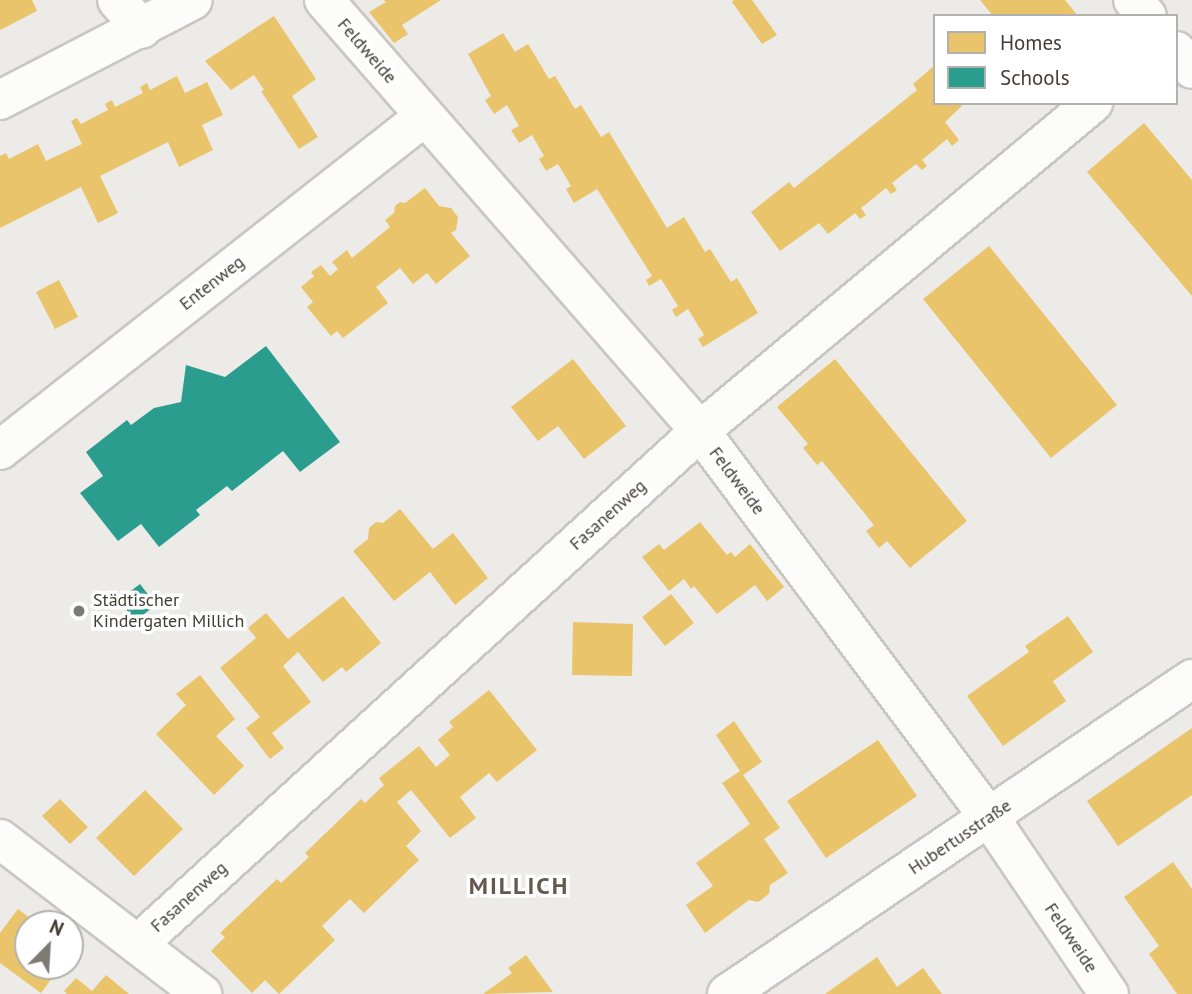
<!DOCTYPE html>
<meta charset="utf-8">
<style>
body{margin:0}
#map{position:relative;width:1192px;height:994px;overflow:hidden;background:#edebe7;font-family:"PT Sans",sans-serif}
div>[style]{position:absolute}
.homes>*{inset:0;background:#e9c46a}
.schools>*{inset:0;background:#2a9d8f}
.roads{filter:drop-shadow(2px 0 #c9c7c3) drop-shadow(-2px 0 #c9c7c3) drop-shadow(0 2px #c9c7c3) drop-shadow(0 -2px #c9c7c3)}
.minor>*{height:38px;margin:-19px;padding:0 19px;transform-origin:19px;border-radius:19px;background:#fcfcfb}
.dots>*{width:19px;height:19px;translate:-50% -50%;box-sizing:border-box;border:4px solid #fff;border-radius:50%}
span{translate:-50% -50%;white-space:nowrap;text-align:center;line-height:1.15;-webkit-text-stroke:7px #fff;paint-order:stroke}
.street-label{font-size:18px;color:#423c34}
.poi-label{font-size:18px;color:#423c34}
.left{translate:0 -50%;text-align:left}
.district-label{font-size:24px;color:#64594c;font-weight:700;letter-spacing:2px}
.legend{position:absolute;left:933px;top:14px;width:245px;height:91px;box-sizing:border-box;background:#fff;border:2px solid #b3b1ae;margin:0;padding:9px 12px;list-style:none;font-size:21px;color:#423c34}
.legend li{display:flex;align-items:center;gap:14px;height:35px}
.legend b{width:35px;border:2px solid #b3b1ae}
.north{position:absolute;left:14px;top:910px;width:70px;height:70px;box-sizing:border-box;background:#fff;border:2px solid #b3b1ae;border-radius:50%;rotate:24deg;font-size:19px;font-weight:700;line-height:28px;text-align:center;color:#423c34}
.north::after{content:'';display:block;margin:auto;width:24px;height:32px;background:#7e7973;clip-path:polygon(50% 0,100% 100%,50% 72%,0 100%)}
</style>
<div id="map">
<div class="homes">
<i style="clip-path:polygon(0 0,32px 0,37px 11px,0 30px)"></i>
<i style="clip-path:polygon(384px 0,441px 0,402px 25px,408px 34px,394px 43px,369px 12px,386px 2px)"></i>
<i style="clip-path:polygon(734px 0,752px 0,777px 35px,762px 44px,732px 2px)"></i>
<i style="clip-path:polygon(980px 0,1065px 0,1078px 16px,993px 16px)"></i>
<i style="clip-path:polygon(274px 16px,316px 79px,292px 96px,318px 137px,299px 149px,261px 91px,264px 90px,254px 75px,231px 90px,205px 61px)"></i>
<i style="clip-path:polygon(503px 33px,515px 52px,528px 44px,549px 79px,555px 76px,575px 109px,581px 105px,601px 137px,609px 132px,667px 228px,684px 217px,705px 252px,710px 249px,731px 282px,737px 278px,758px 313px,703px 347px,698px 339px,704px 335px,688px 309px,676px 317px,672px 310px,678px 306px,661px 279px,649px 286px,646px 280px,652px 276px,597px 189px,574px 203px,566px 189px,571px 186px,558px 164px,546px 171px,539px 159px,544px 156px,532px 135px,519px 143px,511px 130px,519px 126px,507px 105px,494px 114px,485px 100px,491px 96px,468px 54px)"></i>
<i style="clip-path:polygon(935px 65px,935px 103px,965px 103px,945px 122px,959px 140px,952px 146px,947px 139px,922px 160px,927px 166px,922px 170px,916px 164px,892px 183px,897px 190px,891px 194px,886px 188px,861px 208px,866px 215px,860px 219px,855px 213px,828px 234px,819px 223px,780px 251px,751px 212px,789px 182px,794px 188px,856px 139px,917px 90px,913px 84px)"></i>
<i style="clip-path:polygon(177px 76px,185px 93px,207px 82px,223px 115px,202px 125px,213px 150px,179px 167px,168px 142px,100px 176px,118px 213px,98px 223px,81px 187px,0 228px,0 156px,6px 153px,9px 159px,38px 144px,46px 161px,82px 144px,71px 121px,77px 118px,81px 124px,108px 110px,105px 104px,112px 100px,115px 107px,143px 93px,140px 87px,147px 83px,150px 90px)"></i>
<i style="clip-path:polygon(1144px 123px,1192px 180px,1192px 296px,1087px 172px)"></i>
<i style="clip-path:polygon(425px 188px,439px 206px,451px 208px,458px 217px,456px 230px,451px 233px,470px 256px,436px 284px,427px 273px,413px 284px,400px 268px,376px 287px,388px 303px,343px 338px,337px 331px,331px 336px,307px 307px,313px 302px,301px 287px,314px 276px,311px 272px,321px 265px,330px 276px,338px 269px,332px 262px,347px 250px,352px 258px,390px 227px,385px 220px,394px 213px,395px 206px,400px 202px,405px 203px)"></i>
<i style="clip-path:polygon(989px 246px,1117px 405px,1051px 458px,923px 299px)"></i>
<i style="clip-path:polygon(59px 280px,78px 317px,55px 329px,36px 292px)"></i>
<i style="clip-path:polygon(573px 359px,626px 426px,584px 459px,558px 426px,538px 441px,511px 407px)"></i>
<i style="clip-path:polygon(835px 359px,967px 521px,910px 568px,887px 541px,879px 548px,866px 531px,874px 525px,822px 461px,817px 465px,803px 448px,808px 444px,777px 407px)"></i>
<i style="clip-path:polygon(400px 509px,433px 549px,453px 533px,488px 578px,455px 605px,430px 572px,394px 601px,353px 551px,368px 539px,369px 528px,376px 522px,383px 523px)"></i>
<i style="clip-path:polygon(700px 522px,727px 555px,731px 552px,735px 557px,750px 544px,784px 587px,767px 601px,755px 585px,717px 614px,694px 586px,691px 589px,684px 579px,669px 591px,642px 557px,659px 544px,664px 550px)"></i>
<i style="clip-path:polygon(671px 594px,694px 623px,665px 646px,642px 617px)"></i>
<i style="clip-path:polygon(343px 596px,381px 643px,346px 672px,342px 667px,323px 682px,298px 652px,283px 666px,311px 702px,272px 733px,284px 748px,270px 759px,246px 728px,260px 717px,220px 668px,256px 638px,248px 628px,266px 613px,288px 639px)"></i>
<i style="clip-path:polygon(1068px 616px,1093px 652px,1053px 681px,1066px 701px,1003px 746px,967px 696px,1029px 652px,1025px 646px)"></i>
<i style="clip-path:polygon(573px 622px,633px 624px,632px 676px,572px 675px)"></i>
<i style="clip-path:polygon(200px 675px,235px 719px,216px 736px,244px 766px,214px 795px,156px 734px,186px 705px,176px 694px)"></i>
<i style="clip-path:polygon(489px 690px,537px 750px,497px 782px,489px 773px,460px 797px,476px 818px,450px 838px,411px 790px,397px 802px,421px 831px,406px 846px,419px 860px,364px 913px,350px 899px,322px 926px,335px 940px,279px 994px,265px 980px,252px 993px,211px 951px,225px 937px,220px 933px,277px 879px,281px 883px,309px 857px,305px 853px,361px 799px,365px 803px,384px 785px,379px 778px,419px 746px,436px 767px,450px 755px,438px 740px,453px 727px,449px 722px)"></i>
<i style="clip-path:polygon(734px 721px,762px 762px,743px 775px,780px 828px,764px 839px,788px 873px,770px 885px,769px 894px,758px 902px,749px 900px,705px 933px,686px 905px,713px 886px,696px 863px,750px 824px,722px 783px,740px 771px,716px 735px)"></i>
<i style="clip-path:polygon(1192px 728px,1192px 795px,1118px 846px,1087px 801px)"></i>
<i style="clip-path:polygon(878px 740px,917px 796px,826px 858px,787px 801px)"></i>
<i style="clip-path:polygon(145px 790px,183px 829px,134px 876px,96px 838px)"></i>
<i style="clip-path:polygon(60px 799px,88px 827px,70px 844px,42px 816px)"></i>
<i style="clip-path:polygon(1173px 862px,1192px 889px,1192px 994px,1177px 994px,1149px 954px,1159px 946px,1124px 897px)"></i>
<i style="clip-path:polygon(18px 909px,38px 924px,28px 924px,28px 966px,61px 966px,41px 993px,0 963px,0 933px)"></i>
<i style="clip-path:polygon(526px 955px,553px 992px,483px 994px,512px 973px,508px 968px)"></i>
<i style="clip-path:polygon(877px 957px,897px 987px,923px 968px,942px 994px,825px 994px)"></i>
<i style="clip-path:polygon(106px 975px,129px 994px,67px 994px,64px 991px,76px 978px,92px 991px)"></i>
</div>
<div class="schools">
<i style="clip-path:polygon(266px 346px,340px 442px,300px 472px,283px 451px,232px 491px,227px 486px,196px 510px,200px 515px,159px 547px,141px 524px,118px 541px,80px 493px,103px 476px,86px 452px,127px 420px,131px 425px,154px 408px,181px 402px,186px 365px,225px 377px)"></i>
<i style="clip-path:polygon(140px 584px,156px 605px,135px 621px,119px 600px)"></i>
</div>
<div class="roads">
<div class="minor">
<i style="left:117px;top:0;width:38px;rotate:49deg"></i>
<i style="left:324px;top:0;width:572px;rotate:48.9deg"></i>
<i style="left:700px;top:431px;width:482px;rotate:53.2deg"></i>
<i style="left:989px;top:817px;width:214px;rotate:55.9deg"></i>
<i style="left:1133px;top:0;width:21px;rotate:49deg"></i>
<i style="left:1176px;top:51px;width:24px;rotate:48deg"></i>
<i style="left:0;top:100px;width:217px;rotate:-27.4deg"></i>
<i style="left:0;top:450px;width:539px;rotate:-38.15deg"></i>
<i style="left:0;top:839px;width:255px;rotate:37.5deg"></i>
<i style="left:138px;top:944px;width:761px;rotate:-42.39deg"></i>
<i style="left:700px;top:431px;width:512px;rotate:-39.85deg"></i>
<i style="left:727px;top:994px;width:562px;rotate:-34.11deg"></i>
</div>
</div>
<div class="dots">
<i style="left:79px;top:611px;background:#7e7973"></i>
</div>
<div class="street-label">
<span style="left:367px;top:51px;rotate:49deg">Feldweide</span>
<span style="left:212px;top:283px;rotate:-38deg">Entenweg</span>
<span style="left:737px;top:481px;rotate:53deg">Feldweide</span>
<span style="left:608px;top:515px;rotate:-42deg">Fasanenweg</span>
<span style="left:960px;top:837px;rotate:-34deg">Hubertusstraße</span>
<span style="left:189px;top:897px;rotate:-42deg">Fasanenweg</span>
<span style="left:1071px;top:938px;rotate:56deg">Feldweide</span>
</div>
<div class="poi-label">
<span class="left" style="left:93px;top:611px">Städtischer<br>Kindergaten Millich</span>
</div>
<div class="district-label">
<span style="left:519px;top:886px">MILLICH</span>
</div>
<ul class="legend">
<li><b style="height:19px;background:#e9c46a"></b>Homes</li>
<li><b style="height:19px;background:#2a9d8f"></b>Schools</li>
</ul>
<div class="north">N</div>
</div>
